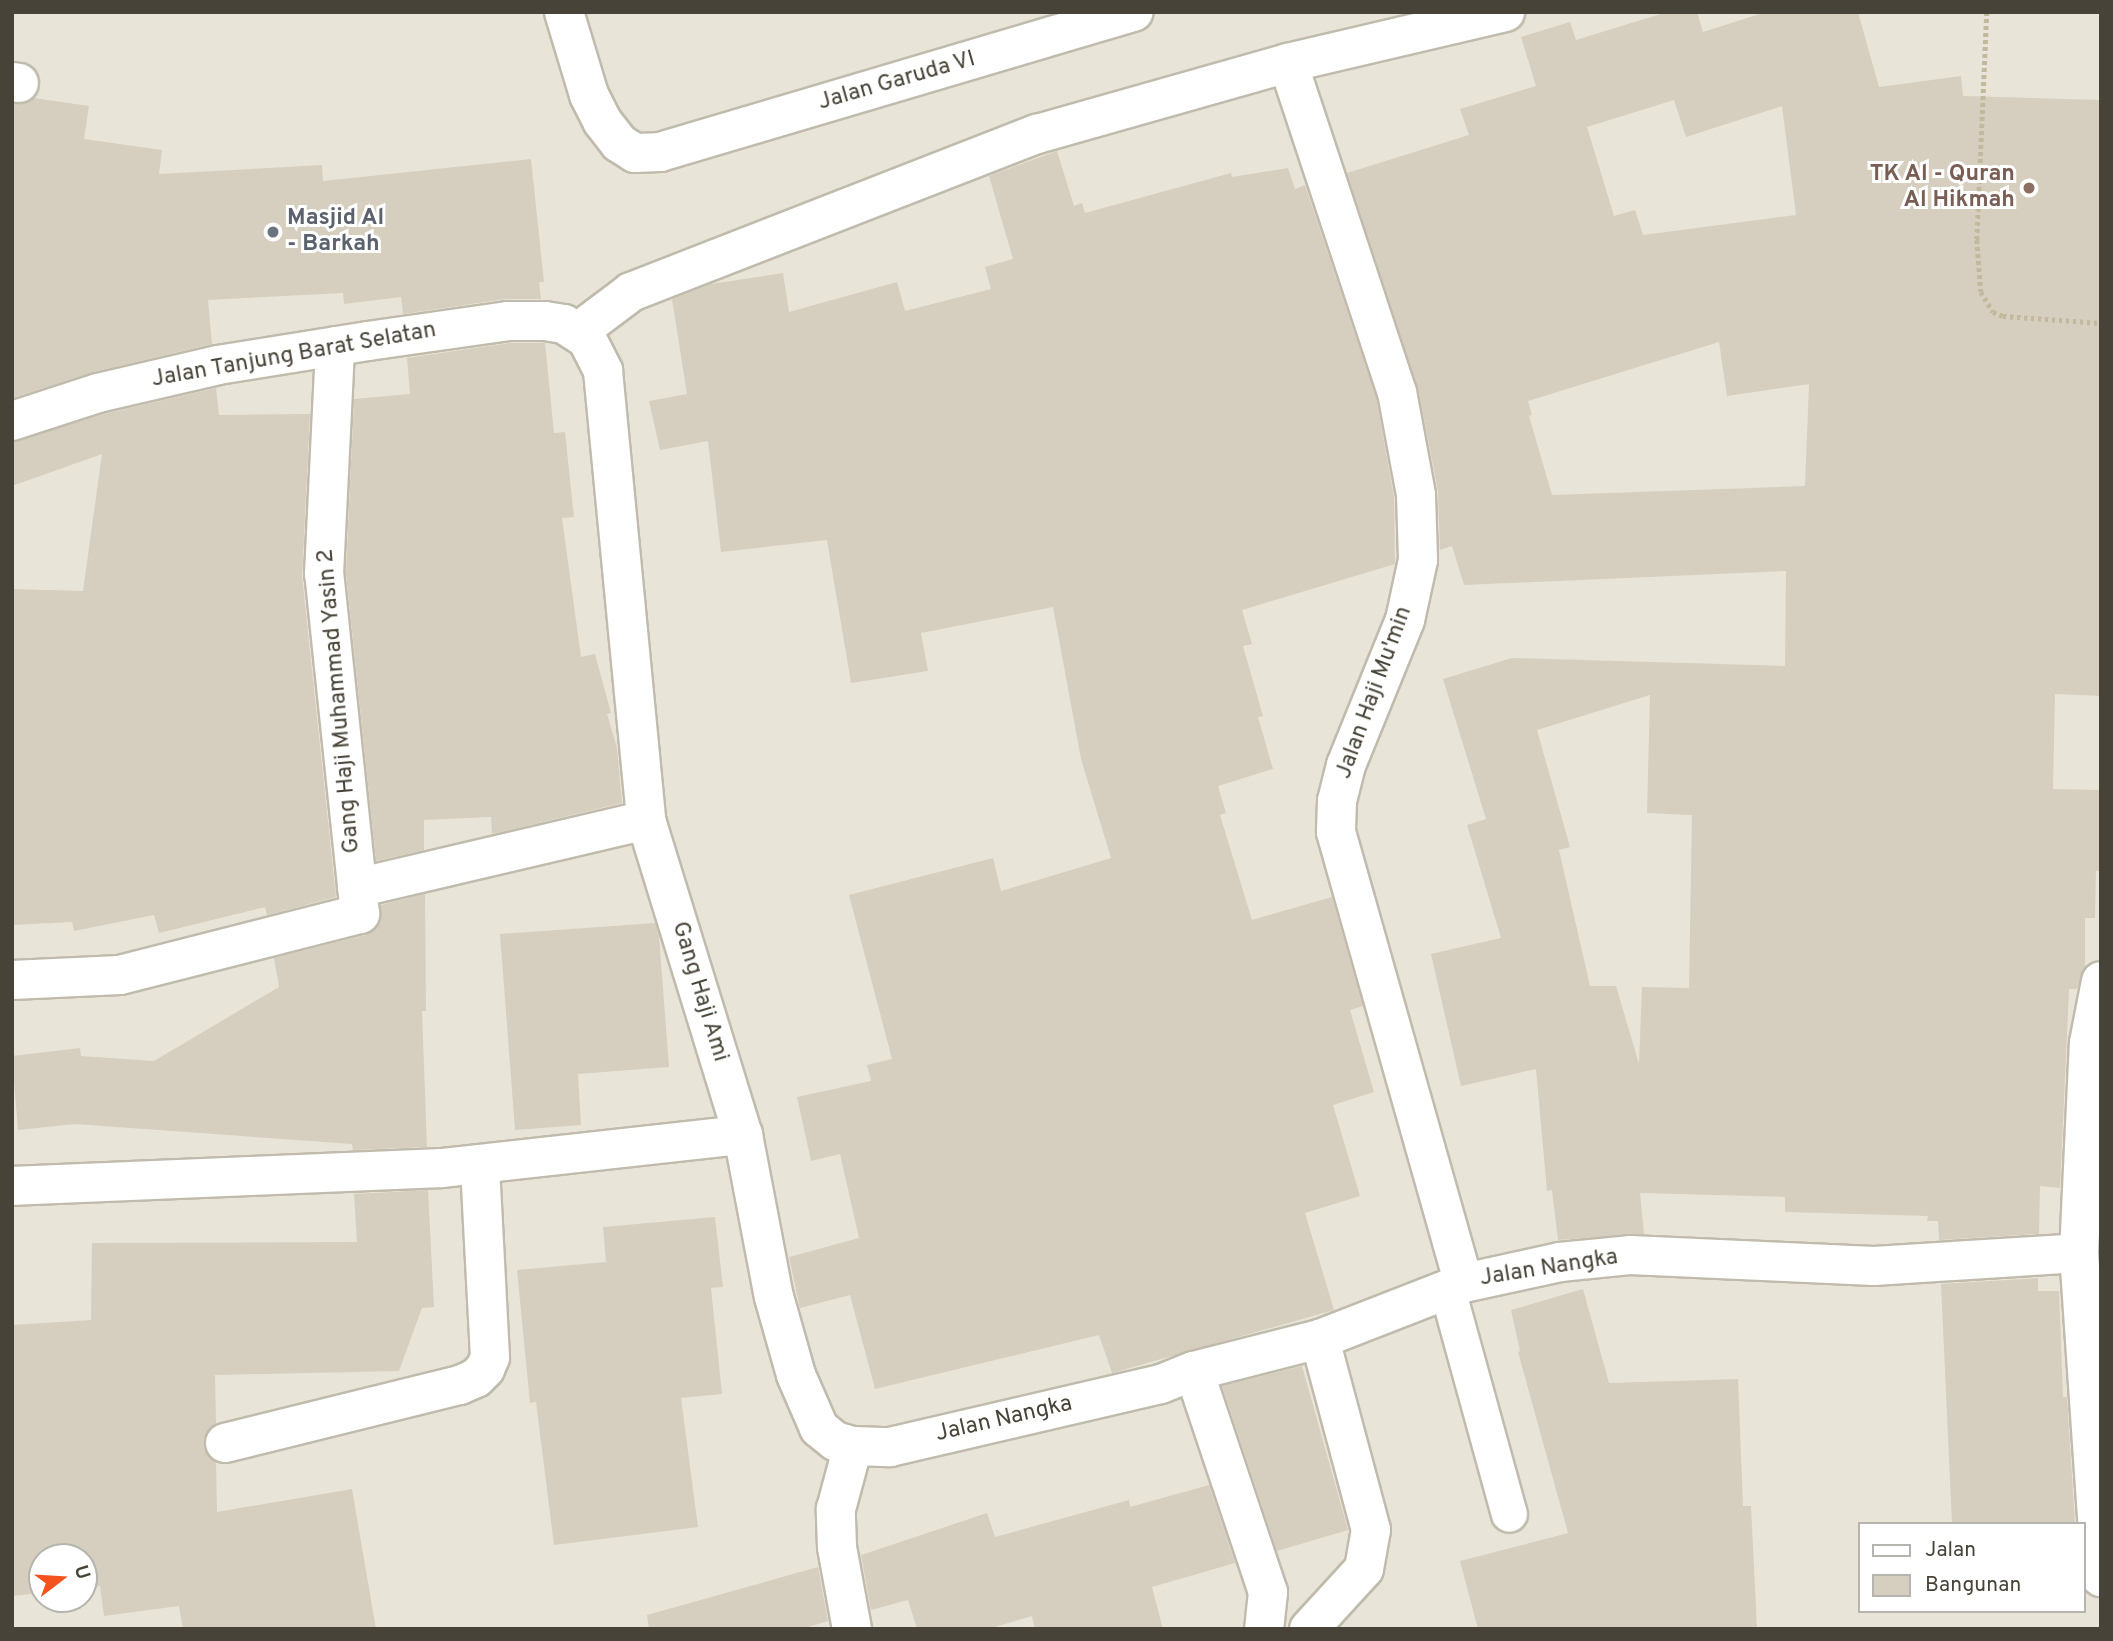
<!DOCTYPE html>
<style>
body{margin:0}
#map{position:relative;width:2113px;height:1641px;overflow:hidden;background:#f4f2e9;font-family:Overpass,sans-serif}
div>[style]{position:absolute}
.residential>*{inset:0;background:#e8e4d7}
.building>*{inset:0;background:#d6cfbf}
.path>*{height:4.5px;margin-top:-2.25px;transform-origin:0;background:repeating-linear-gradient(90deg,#c1b89d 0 3.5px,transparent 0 7px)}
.roads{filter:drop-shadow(2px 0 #c0bbac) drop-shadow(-2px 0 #c0bbac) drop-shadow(0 2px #c0bbac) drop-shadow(0 -2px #c0bbac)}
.lane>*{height:35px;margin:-17.5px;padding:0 17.5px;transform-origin:17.5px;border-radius:17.5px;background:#fff}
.street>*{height:38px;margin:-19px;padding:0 19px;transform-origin:19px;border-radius:19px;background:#fff}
.dots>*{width:19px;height:19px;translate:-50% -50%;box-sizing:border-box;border:4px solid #fff;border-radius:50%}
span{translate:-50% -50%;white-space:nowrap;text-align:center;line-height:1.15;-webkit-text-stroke:6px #fff;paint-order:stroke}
.street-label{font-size:23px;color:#484338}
.education-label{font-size:23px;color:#785e54;font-weight:700}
.right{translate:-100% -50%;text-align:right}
.worship-label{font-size:23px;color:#5b616d;font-weight:700}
.left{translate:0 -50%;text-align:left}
.frame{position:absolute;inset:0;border:14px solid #484338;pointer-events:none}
.legend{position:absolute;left:1858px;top:1522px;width:228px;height:91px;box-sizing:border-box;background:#fff;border:2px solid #b6b4af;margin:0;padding:9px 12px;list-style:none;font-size:21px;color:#484338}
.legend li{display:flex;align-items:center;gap:14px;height:35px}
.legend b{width:35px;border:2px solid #b6b4af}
.north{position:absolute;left:28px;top:1543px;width:70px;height:70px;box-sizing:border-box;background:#fff;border:2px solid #b6b4af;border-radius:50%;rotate:73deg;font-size:19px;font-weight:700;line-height:28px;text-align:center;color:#484338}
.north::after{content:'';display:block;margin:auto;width:24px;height:32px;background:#f6521e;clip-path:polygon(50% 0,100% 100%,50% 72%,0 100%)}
</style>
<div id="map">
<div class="residential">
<i style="clip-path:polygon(evenodd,12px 12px,2101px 12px,2101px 1629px,12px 1629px,12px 12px,1859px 1524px,2083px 1524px,2083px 1611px,1859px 1611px,1859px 1524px,12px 12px,42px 1557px,84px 1557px,84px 1599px,42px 1599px,42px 1557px)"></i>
</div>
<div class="building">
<i style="clip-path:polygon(evenodd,1667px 12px,1697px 12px,1703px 32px,1766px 12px,1858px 12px,1879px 87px,1961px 76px,1963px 96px,2101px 100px,2101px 696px,2055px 694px,2053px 789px,2101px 790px,2101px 871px,2096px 871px,2095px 918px,2085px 918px,2085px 967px,2077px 989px,2069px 989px,2060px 1188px,2040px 1186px,2039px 1234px,1939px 1240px,1938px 1221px,1927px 1221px,1928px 1216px,1785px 1212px,1785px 1197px,1640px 1193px,1644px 1234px,1558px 1240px,1552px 1190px,1547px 1191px,1536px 1069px,1461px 1086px,1431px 954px,1501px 938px,1467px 825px,1486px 819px,1443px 679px,1512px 658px,1785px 666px,1786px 571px,1464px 585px,1452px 546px,1440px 550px,1438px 491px,1418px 388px,1347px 173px,1469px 135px,1460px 109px,1536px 86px,1521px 37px,1570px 22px,1576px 40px,1667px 12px,1674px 100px,1686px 137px,1782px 106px,1796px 215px,1643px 235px,1635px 210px,1614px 216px,1587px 127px,1674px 100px,1667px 12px,1719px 342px,1727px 396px,1809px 384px,1805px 486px,1552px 495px,1529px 416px,1532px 415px,1528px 401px,1719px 342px,1667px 12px,1650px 695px,1647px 813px,1692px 815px,1689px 988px,1642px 987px,1639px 1064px,1616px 986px,1590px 986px,1559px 850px,1570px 847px,1537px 730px,1650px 695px)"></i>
<i style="clip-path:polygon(34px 98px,89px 106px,84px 139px,162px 150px,159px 174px,322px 165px,323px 181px,531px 159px,544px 282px,539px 282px,541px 299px,505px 299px,403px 314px,401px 297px,344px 304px,343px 293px,208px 300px,212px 344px,93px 372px,12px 398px,12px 104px,26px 103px)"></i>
<i style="clip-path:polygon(1057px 151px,1074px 206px,1082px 203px,1085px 213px,1231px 173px,1232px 177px,1288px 168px,1295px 189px,1305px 185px,1376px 397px,1394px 497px,1395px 564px,1242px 610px,1252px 644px,1243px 646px,1263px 716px,1258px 717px,1273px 769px,1218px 786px,1226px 813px,1220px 815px,1252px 920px,1332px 897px,1363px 1006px,1350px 1010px,1374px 1092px,1333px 1105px,1360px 1196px,1305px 1213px,1334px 1310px,1112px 1373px,1099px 1335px,875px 1389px,850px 1295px,800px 1308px,789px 1257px,859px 1238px,840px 1154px,811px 1161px,797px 1097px,871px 1081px,867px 1065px,892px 1059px,849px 895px,993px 858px,1001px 891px,1111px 858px,1081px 759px,1053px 607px,921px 633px,928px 671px,851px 683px,827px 540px,721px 552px,708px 441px,660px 450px,649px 401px,687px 394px,672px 299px,711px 284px,783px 273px,789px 312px,897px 282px,905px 311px,991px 289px,985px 267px,1013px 259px,989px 176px)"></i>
<i style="clip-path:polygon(510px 343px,545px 343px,554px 433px,565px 432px,574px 517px,562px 518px,581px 657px,595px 654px,611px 713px,607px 714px,617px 748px,622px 803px,492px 834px,491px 817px,424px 820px,424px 850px,376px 861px,346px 573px,354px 399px,410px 394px,407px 358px)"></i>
<i style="clip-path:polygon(216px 388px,219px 415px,310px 414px,302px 576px,336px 897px,267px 915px,265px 907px,159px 933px,154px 915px,74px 931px,72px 922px,12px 925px,12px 589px,83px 591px,102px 454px,12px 486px,12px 442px,104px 414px)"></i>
<i style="clip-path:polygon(425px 894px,426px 1011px,422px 1011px,427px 1147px,353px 1150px,352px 1144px,75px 1124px,18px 1130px,12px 1056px,80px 1048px,81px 1056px,154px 1061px,279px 987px,274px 958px,366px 935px,380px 922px,381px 905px)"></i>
<i style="clip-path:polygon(655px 923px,659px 936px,669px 1067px,578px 1074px,581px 1125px,515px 1130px,500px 934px)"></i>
<i style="clip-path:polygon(428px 1190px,434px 1307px,422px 1308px,399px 1371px,215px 1375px,216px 1424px,204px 1438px,204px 1449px,216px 1462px,217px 1512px,352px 1489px,376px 1629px,183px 1629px,179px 1606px,104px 1616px,100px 1586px,84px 1588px,84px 1557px,42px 1557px,42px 1593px,12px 1596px,12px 1325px,91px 1320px,92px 1243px,357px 1242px,354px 1194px)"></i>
<i style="clip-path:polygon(715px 1217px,723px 1287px,711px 1288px,722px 1394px,681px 1398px,698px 1527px,554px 1545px,536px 1402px,530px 1403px,517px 1270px,606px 1262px,603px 1227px)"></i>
<i style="clip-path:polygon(2038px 1278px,2038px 1291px,2059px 1291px,2063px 1397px,2067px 1397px,2075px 1524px,1952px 1524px,1941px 1284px)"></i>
<i style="clip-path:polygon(1583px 1289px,1609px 1383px,1738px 1379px,1743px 1506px,1751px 1506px,1757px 1629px,1478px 1629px,1460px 1561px,1568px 1533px,1518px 1352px,1520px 1351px,1511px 1310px)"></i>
<i style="clip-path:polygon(1302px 1366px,1348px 1530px,1277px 1551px,1222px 1386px)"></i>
<i style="clip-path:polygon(1209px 1485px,1235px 1563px,1152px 1587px,1163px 1629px,1035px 1629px,1032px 1616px,988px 1629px,917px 1629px,908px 1600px,871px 1610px,861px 1555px,987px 1513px,995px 1537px,1129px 1500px,1130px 1507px)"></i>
<i style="clip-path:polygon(818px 1567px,828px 1621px,802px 1629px,649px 1629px,647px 1615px)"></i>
</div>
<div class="path">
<i style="left:1987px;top:12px;width:228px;rotate:92.5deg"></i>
<i style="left:1977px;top:240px;width:52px;rotate:85.6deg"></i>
<i style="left:1981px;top:292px;width:23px;rotate:59deg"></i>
<i style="left:1993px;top:312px;width:11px;rotate:22deg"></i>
<i style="left:2003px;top:316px;width:98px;rotate:4.1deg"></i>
</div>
<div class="roads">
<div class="lane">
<i style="left:1447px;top:1289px;width:233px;rotate:74.6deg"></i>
</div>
<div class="street">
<i style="left:564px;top:12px;width:87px;rotate:73.2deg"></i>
<i style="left:589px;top:95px;width:29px;rotate:63deg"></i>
<i style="left:602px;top:121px;width:28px;rotate:52deg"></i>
<i style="left:619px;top:143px;width:19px;rotate:32deg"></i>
<i style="left:635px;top:153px;width:25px;rotate:-2deg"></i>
<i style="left:660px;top:152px;width:494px;rotate:-16.5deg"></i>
<i style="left:1288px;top:63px;width:347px;rotate:71.7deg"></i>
<i style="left:1397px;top:392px;width:105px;rotate:79.5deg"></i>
<i style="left:1416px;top:495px;width:65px;rotate:88.2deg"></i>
<i style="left:1418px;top:560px;width:61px;rotate:102.2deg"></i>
<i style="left:1405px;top:620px;width:157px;rotate:112.1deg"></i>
<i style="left:1346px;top:765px;width:37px;rotate:104deg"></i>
<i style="left:1337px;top:801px;width:31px;rotate:92deg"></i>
<i style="left:1336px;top:832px;width:469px;rotate:74.2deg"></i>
<i style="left:12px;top:82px;width:7px;rotate:8deg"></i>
<i style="left:578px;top:332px;width:66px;rotate:-37deg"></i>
<i style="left:631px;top:292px;width:436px;rotate:-21.3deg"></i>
<i style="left:1037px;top:134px;width:261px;rotate:-15.8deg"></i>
<i style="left:1288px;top:63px;width:223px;rotate:-13.2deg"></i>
<i style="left:12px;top:421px;width:90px;rotate:-18deg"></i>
<i style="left:98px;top:393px;width:123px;rotate:-13.1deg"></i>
<i style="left:218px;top:365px;width:152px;rotate:-9.1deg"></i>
<i style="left:368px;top:341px;width:141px;rotate:-8.1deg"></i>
<i style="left:508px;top:321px;width:37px"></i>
<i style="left:545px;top:321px;width:19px;rotate:9deg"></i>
<i style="left:564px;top:324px;width:27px;rotate:33deg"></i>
<i style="left:587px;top:339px;width:36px;rotate:63deg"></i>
<i style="left:603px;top:371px;width:451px;rotate:84.5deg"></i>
<i style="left:646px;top:820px;width:330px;rotate:72.9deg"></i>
<i style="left:743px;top:1135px;width:165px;rotate:79.2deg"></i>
<i style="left:774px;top:1297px;width:81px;rotate:74.2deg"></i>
<i style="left:796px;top:1375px;width:58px;rotate:66.5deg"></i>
<i style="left:819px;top:1428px;width:21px;rotate:39deg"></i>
<i style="left:835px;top:1441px;width:19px;rotate:16deg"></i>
<i style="left:853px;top:1446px;width:37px;rotate:2deg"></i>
<i style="left:890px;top:1447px;width:278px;rotate:-13.1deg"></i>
<i style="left:1161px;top:1384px;width:35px;rotate:-22deg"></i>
<i style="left:1194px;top:1371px;width:130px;rotate:-14.3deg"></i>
<i style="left:1320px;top:1339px;width:155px;rotate:-21.3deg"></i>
<i style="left:1464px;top:1283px;width:98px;rotate:-12.3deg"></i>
<i style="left:1560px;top:1262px;width:70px;rotate:-5.7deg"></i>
<i style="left:1630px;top:1255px;width:244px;rotate:2.6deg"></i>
<i style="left:1874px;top:1266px;width:205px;rotate:-3.6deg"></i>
<i style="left:2079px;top:1253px;width:210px;rotate:-87.3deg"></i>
<i style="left:2089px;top:1043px;width:63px;rotate:-79deg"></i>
<i style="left:357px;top:888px;width:297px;rotate:-13.2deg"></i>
<i style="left:12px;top:980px;width:108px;rotate:-2.7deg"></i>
<i style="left:120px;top:975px;width:248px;rotate:-14.3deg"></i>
<i style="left:360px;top:914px;width:342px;rotate:-96deg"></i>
<i style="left:324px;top:574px;width:228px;rotate:-87.2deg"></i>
<i style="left:12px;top:1186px;width:430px;rotate:-2.4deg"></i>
<i style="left:442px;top:1168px;width:303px;rotate:-6.3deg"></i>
<i style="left:2079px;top:1253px;width:325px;rotate:86.1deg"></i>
<i style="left:1194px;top:1371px;width:233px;rotate:71.5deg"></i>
<i style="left:1268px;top:1592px;width:37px;rotate:96deg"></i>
<i style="left:225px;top:1443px;width:242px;rotate:-13.9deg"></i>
<i style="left:460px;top:1385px;width:17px;rotate:-24deg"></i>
<i style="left:476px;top:1378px;width:13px;rotate:-45deg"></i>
<i style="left:485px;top:1369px;width:13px;rotate:-67deg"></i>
<i style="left:490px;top:1357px;width:193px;rotate:-93deg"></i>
<i style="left:852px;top:1629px;width:83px;rotate:-100.4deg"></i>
<i style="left:837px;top:1547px;width:38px;rotate:-92deg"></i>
<i style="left:836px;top:1509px;width:65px;rotate:-74.9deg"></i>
<i style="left:1309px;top:1629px;width:81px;rotate:-47.5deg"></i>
<i style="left:1364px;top:1569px;width:40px;rotate:-80deg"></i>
<i style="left:1371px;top:1530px;width:198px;rotate:-105deg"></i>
</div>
</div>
<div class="dots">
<i style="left:2029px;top:188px;background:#8d6e63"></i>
<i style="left:273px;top:232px;background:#6b7280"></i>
</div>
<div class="street-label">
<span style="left:897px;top:82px;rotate:-16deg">Jalan Garuda VI</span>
<span style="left:294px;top:356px;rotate:-10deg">Jalan Tanjung Barat Selatan</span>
<span style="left:1375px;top:693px;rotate:-70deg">Jalan Haji Mu'min</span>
<span style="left:340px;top:701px;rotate:-95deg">Gang Haji Muhammad Yasin 2</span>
<span style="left:699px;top:992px;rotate:73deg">Gang Haji Ami</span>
<span style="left:1549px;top:1269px;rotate:-9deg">Jalan Nangka</span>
<span style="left:1004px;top:1420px;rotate:-13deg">Jalan Nangka</span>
</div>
<div class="education-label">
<span class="right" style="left:2015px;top:188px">TK Al - Quran<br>Al Hikmah</span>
</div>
<div class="worship-label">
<span class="left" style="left:287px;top:232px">Masjid Al<br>- Barkah</span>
</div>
<div class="frame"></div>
<ul class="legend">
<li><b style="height:9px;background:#fff"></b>Jalan</li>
<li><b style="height:19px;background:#d6cfbf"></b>Bangunan</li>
</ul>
<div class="north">U</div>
</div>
